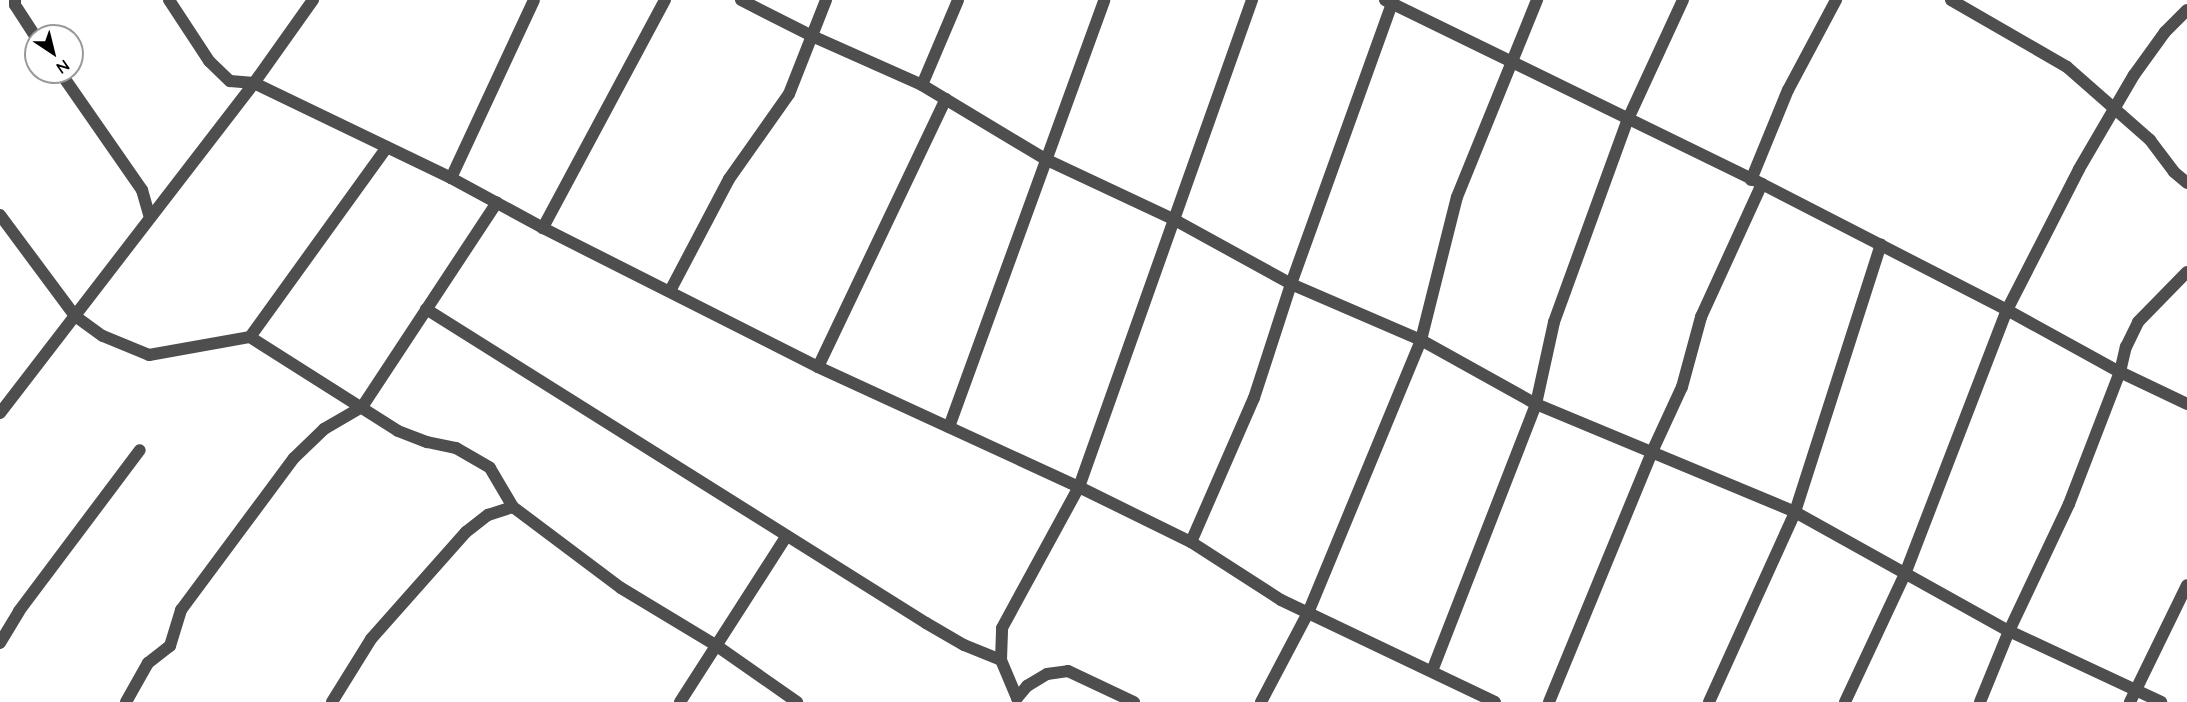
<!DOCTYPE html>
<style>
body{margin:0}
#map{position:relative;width:2187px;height:702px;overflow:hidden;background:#fff;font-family:Quicksand,sans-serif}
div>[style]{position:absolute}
.street>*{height:12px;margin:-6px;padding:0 6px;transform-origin:6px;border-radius:6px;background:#4e4e4e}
span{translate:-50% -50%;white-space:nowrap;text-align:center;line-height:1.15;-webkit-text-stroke:4.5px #fff;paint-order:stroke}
.north{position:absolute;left:24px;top:24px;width:60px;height:60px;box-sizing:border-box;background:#fff;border:2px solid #999;border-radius:50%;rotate:145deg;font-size:16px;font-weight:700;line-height:24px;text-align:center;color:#000}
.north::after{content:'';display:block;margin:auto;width:21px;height:27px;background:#000;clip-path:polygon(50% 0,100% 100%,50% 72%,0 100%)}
</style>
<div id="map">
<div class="street">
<i style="left:15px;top:0;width:5px;rotate:90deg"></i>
<i style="left:15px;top:5px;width:38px;rotate:57deg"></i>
<i style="left:169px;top:0;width:73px;rotate:56.7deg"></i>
<i style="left:209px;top:61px;width:29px;rotate:44deg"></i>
<i style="left:230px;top:81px;width:24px;rotate:5deg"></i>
<i style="left:254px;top:83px;width:219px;rotate:25.7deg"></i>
<i style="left:451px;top:178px;width:105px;rotate:28.5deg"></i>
<i style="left:665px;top:0;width:259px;rotate:118.2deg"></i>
<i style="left:543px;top:228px;width:308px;rotate:26.8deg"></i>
<i style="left:818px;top:367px;width:287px;rotate:24.7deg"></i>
<i style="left:1079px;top:487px;width:125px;rotate:26.2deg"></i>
<i style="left:1191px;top:542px;width:107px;rotate:32.8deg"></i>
<i style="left:1281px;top:600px;width:237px;rotate:25.5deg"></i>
<i style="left:741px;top:0;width:80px;rotate:26.9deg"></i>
<i style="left:812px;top:36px;width:120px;rotate:24deg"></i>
<i style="left:922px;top:85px;width:144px;rotate:31deg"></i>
<i style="left:1045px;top:159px;width:141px;rotate:25.1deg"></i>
<i style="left:1173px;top:219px;width:135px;rotate:28.8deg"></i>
<i style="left:1291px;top:284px;width:142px;rotate:23.3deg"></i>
<i style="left:1421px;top:340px;width:132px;rotate:29.1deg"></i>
<i style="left:1536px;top:404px;width:281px;rotate:22.6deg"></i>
<i style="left:1795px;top:512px;width:245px;rotate:29.1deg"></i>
<i style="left:2009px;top:631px;width:168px;rotate:25deg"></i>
<i style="left:1385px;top:0;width:420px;rotate:26deg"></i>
<i style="left:1762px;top:184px;width:276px;rotate:27.2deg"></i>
<i style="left:2007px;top:310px;width:129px;rotate:28.8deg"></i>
<i style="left:2120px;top:372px;width:74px;rotate:25.5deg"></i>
<i style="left:1951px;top:0;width:134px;rotate:30deg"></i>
<i style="left:2067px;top:67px;width:111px;rotate:41.3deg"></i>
<i style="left:2150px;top:140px;width:40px;rotate:53deg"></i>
<i style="left:2174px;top:172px;width:17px;rotate:40deg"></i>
<i style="left:60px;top:72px;width:144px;rotate:55.2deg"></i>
<i style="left:142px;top:190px;width:29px;rotate:74deg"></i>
<i style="left:922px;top:85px;width:92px;rotate:-67deg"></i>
<i style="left:451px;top:178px;width:196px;rotate:-65deg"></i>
<i style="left:1751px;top:180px;width:97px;rotate:-67.7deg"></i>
<i style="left:1788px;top:90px;width:102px;rotate:-61.9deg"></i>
<i style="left:0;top:215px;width:126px;rotate:53.4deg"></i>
<i style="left:75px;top:316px;width:34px;rotate:36deg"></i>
<i style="left:103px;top:336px;width:50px;rotate:22.4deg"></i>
<i style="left:149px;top:355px;width:103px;rotate:-10.1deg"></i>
<i style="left:250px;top:337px;width:175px;rotate:32.4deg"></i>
<i style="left:398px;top:431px;width:31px;rotate:21deg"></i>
<i style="left:427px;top:442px;width:30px;rotate:12deg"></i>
<i style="left:456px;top:448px;width:39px;rotate:30deg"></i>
<i style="left:490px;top:468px;width:45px;rotate:59.5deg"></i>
<i style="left:513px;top:507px;width:135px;rotate:36.9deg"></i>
<i style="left:621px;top:588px;width:112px;rotate:31.1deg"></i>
<i style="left:717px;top:646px;width:98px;rotate:35deg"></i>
<i style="left:670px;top:291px;width:127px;rotate:-62.2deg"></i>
<i style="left:729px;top:179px;width:104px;rotate:-54.8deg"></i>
<i style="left:789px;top:94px;width:101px;rotate:-68.5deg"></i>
<i style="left:426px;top:309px;width:590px;rotate:32.13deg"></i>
<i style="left:926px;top:623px;width:44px;rotate:30.1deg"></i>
<i style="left:964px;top:645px;width:40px;rotate:22deg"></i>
<i style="left:1001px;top:660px;width:41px;rotate:67.2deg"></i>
<i style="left:1017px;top:698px;width:16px;rotate:-50deg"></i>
<i style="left:1027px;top:686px;width:23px;rotate:-31deg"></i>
<i style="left:1047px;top:674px;width:21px;rotate:-8deg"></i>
<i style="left:1068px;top:671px;width:73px;rotate:25.2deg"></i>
<i style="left:250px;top:337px;width:234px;rotate:-54.2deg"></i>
<i style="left:818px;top:367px;width:297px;rotate:-64.5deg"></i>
<i style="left:0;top:413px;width:416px;rotate:-52.4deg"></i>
<i style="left:254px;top:83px;width:102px;rotate:-54.6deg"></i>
<i style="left:949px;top:427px;width:454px;rotate:-70deg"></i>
<i style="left:1191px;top:542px;width:157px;rotate:-66.4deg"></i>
<i style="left:1254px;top:398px;width:120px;rotate:-72deg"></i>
<i style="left:1291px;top:284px;width:302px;rotate:-70.2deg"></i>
<i style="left:0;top:643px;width:37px;rotate:-59deg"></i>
<i style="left:19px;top:611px;width:201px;rotate:-53.1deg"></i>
<i style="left:1001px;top:660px;width:32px;rotate:-88deg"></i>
<i style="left:1002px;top:628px;width:161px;rotate:-61.4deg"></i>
<i style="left:1079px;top:487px;width:517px;rotate:-70.44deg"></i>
<i style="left:1432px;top:671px;width:287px;rotate:-68.7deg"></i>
<i style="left:1536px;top:404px;width:84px;rotate:-77.6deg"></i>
<i style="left:1554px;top:322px;width:216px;rotate:-70deg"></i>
<i style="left:1628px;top:119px;width:131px;rotate:-65.2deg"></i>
<i style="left:126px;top:702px;width:45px;rotate:-60.6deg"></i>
<i style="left:148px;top:663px;width:28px;rotate:-38deg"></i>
<i style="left:170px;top:646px;width:38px;rotate:-73deg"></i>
<i style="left:181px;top:610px;width:189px;rotate:-53.4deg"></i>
<i style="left:294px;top:458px;width:42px;rotate:-44deg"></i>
<i style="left:324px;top:429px;width:44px;rotate:-30.1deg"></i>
<i style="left:362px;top:407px;width:245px;rotate:-56.6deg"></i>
<i style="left:332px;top:702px;width:74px;rotate:-58.2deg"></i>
<i style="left:371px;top:639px;width:143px;rotate:-48.4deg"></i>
<i style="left:466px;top:532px;width:28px;rotate:-38deg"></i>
<i style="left:488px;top:515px;width:26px;rotate:-18deg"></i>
<i style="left:680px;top:702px;width:196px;rotate:-57.3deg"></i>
<i style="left:1261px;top:702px;width:101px;rotate:-62.2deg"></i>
<i style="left:1308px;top:613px;width:295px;rotate:-67.5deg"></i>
<i style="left:1421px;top:340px;width:147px;rotate:-75.9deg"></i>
<i style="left:1457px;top:197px;width:213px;rotate:-67.9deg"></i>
<i style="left:1549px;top:702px;width:268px;rotate:-67.6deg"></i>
<i style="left:1651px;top:454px;width:74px;rotate:-65.2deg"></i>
<i style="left:1682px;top:387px;width:73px;rotate:-74.8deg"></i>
<i style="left:1701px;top:317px;width:146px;rotate:-65.4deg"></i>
<i style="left:1709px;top:702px;width:209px;rotate:-65.6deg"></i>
<i style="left:1795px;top:512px;width:281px;rotate:-72.2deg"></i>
<i style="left:1845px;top:702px;width:141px;rotate:-64.9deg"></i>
<i style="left:1905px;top:574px;width:283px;rotate:-68.9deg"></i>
<i style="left:2007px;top:310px;width:158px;rotate:-62.9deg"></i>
<i style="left:2079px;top:169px;width:109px;rotate:-59.7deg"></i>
<i style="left:2134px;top:75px;width:53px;rotate:-54.2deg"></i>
<i style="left:2165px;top:32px;width:31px;rotate:-45deg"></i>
<i style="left:1980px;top:702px;width:77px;rotate:-67.8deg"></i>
<i style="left:2009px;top:631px;width:140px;rotate:-64.7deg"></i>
<i style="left:2069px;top:504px;width:142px;rotate:-68.9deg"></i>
<i style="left:2120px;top:372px;width:26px;rotate:-77deg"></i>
<i style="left:2126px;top:347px;width:28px;rotate:-64deg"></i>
<i style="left:2138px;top:322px;width:70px;rotate:-45.6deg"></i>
<i style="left:2130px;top:702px;width:130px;rotate:-64deg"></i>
</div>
<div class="north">N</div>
</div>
